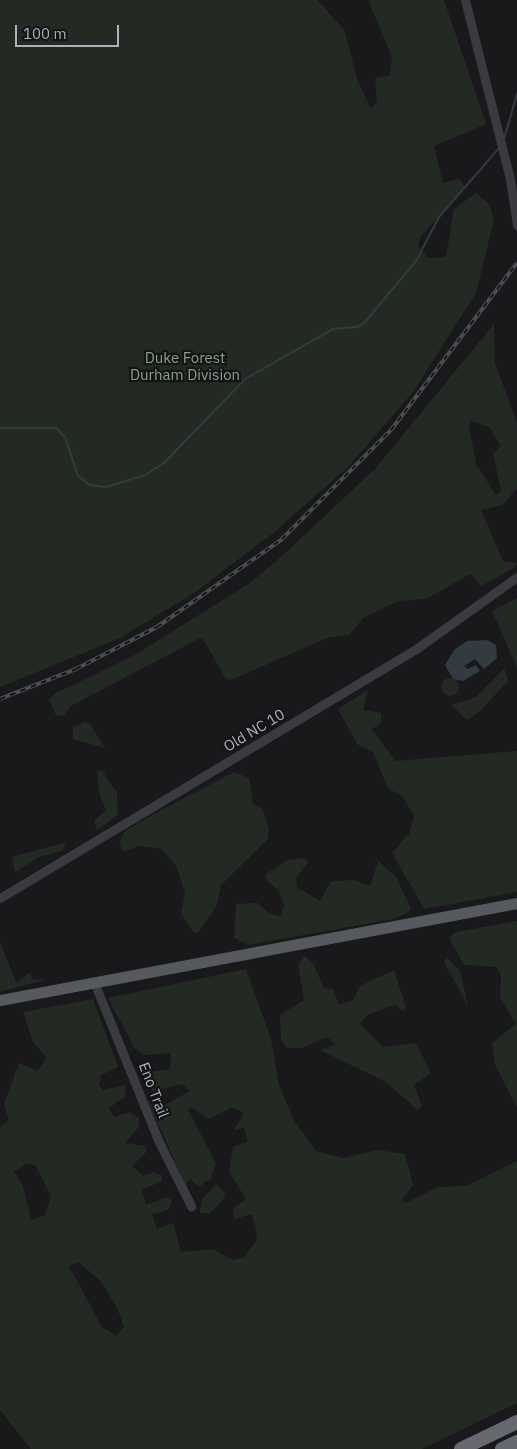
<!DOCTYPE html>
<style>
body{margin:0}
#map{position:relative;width:517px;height:1449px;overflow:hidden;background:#19191b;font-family:"IBM Plex Sans",sans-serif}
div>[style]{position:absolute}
.green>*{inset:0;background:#232a23}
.round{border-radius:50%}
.water>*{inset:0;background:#313b40}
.stream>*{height:2px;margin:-1px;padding:0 1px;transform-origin:1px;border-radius:1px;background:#313b40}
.minor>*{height:9px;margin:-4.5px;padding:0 4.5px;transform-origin:4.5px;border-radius:4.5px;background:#3a3b3f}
.major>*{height:11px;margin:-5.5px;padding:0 5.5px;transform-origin:5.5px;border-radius:5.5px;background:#56595e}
.highway>*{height:14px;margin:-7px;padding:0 7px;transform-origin:7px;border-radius:7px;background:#666a70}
.rail>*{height:4px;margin-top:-2px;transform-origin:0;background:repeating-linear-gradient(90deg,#141416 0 5.5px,#4f5256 0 11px);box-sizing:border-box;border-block:1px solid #4f5256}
span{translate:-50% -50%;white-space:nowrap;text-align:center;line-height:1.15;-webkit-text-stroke:4.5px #141416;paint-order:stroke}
.park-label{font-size:15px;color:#86a385}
.street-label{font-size:15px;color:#acb2b9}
.scale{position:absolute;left:15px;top:25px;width:104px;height:22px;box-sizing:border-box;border:2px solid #acb2b9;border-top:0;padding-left:6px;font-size:15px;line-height:18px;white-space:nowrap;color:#acb2b9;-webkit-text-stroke:4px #141416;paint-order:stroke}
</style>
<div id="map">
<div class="green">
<i style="clip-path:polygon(0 0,317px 0,344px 29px,358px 82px,371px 109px,377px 101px,375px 78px,390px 75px,392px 57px,368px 0,444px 0,486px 124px,434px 146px,443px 183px,459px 179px,465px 187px,421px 236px,418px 246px,428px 258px,446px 257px,454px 209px,476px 193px,489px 204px,494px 220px,476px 293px,413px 392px,348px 467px,272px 534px,194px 593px,120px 638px,0 687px)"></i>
<i style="clip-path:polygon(evenodd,494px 324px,495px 363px,517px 423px,517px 488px,502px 505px,481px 510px,503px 561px,517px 563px,514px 568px,481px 586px,470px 574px,426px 599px,398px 601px,363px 618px,349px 635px,327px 638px,231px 680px,226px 679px,202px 637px,71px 706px,64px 716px,56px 715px,49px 700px,54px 694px,133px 656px,250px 583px,282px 556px,375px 469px,494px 324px,472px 421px,489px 427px,501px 446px,493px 453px,501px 491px,496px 495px,476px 464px,469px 426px,472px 421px)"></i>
<i style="clip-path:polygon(517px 598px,517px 668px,492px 611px)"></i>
<i style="clip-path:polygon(504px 668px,508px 681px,479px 712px,467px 720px,451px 705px,476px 697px)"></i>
<i class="round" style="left:441px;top:678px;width:18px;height:18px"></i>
<i style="clip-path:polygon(368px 690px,363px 710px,381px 713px,381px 723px,372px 729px,395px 761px,517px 751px,517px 892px,424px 909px,392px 853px,409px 834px,414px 816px,403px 797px,388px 788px,373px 752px,357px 744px,338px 709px)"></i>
<i style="clip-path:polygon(85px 722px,90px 724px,105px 748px,73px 739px,73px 727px)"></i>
<i style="clip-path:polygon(102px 770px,117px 793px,118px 815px,97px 830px,94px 821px,106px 810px,100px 796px,97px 772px)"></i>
<i style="clip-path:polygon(234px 772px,249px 778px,253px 804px,263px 809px,269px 829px,268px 839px,221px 885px,217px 905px,198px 933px,193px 932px,181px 913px,185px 893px,176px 865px,161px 849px,139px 846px,123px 852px,119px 842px,125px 831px,152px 815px)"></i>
<i style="clip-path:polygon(66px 842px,62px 851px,39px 857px,15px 872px,12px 857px)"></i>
<i style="clip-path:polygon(305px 858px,308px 863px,296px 877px,297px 887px,320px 901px,331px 881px,354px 880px,370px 886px,378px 862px,375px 858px,396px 877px,411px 908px,409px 912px,393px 919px,249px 945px,234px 938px,236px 904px,258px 903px,270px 914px,280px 916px,284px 906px,279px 891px,265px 878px,267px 873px,288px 860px)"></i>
<i style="clip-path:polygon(517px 921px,517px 1107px,495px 1065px,492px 1043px,516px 1024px,500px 998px,501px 977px,497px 967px,464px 965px,449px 938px,456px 932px)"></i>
<i style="clip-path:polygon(0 942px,16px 982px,30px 973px,33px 980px,47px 979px,0 992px)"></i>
<i style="clip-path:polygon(304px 956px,313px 963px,324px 988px,333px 989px,339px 1005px,353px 1000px,360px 986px,394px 970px,406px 1007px,403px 1011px,395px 1005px,388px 1007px,367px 1015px,360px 1024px,383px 1047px,416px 1043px,431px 1073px,414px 1085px,422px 1106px,418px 1110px,386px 1082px,320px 1050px,335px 1044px,327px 1037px,302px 1048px,287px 1048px,281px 1040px,280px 1015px,304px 1000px,298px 965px)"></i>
<i style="clip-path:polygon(446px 956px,460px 971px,468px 1006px,444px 962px)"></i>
<i style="clip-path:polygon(evenodd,246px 969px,271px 1039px,279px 1085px,294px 1120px,316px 1151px,343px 1158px,377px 1150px,405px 1154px,413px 1185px,402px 1200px,406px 1203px,438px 1187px,466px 1186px,517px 1161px,517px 1403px,422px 1449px,31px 1449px,0 1410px,0 1127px,9px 1121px,4px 1104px,19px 1063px,37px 1071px,47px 1058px,33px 1042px,23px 1012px,93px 999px,118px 1067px,101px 1075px,99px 1085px,103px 1090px,125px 1085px,126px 1096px,109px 1108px,114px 1117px,130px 1112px,139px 1118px,138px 1128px,125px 1143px,145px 1146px,147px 1151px,132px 1166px,143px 1176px,154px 1172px,162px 1176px,162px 1181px,142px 1190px,146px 1205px,167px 1197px,172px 1201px,168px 1210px,152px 1214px,155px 1224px,157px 1229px,173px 1223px,181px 1252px,213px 1249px,233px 1260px,243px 1258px,257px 1240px,256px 1229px,252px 1214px,234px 1219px,233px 1209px,246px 1199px,229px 1172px,233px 1147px,248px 1142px,244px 1128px,234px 1130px,244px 1113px,232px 1107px,209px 1119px,192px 1108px,188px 1110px,216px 1163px,211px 1178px,199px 1187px,191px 1179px,185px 1184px,148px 1101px,165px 1105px,190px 1091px,182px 1084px,153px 1092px,145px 1073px,170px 1069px,171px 1053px,144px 1055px,135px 1049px,108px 998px,246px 969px,26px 1164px,35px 1165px,51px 1196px,45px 1215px,31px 1220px,23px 1186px,14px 1172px,26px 1164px,246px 969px,78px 1262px,101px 1281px,118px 1310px,124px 1327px,116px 1336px,102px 1327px,69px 1266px,78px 1262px)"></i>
<i style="clip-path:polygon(216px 1184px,225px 1192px,224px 1198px,210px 1213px,200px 1213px,202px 1200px)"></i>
</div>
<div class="water">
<i style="clip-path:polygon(487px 640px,496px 645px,497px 658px,484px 669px,475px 659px,464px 666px,468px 669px,476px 665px,480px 671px,463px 681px,453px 679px,445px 665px,454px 650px,467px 641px)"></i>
</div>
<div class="stream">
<i style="left:504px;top:139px;width:47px;rotate:-73.9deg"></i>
<i style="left:0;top:428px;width:56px"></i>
<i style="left:56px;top:428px;width:13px;rotate:45deg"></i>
<i style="left:65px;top:437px;width:41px;rotate:71.6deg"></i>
<i style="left:78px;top:476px;width:15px;rotate:37deg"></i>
<i style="left:90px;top:485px;width:16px;rotate:7deg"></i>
<i style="left:106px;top:487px;width:41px;rotate:-17.1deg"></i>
<i style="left:145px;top:475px;width:22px;rotate:-32deg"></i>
<i style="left:164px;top:463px;width:117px;rotate:-46deg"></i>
<i style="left:245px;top:379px;width:101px;rotate:-29.6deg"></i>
<i style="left:333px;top:329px;width:25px;rotate:-5deg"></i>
<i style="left:358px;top:327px;width:9px;rotate:-36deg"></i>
<i style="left:365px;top:322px;width:80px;rotate:-50.1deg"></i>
<i style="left:416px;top:261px;width:50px;rotate:-62.4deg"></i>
<i style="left:439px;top:217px;width:93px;rotate:-48.9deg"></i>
</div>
<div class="minor">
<i style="left:465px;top:0;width:185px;rotate:75.9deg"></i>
<i style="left:510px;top:179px;width:47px;rotate:81.3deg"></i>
<i style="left:0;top:898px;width:485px;rotate:-30.9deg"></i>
<i style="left:416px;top:649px;width:124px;rotate:-35.5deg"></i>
<i style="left:94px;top:982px;width:173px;rotate:67.9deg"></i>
<i style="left:159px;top:1142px;width:72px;rotate:63.4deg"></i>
</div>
<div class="major">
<i style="left:0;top:1000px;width:526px;rotate:-10.63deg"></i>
</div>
<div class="highway">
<i style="left:461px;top:1449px;width:62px;rotate:-25.7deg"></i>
<i style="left:502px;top:1449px;width:17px;rotate:-25deg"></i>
</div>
<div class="rail">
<i style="left:0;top:699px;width:82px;rotate:-21.5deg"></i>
<i style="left:76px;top:669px;width:91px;rotate:-27.4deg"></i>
<i style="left:157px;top:627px;width:153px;rotate:-35.1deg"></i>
<i style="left:282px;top:539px;width:154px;rotate:-45deg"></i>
<i style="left:391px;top:430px;width:209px;rotate:-53deg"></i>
</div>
<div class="park-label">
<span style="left:185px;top:366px">Duke Forest<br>Durham Division</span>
</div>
<div class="street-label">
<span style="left:254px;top:730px;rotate:-31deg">Old NC 10</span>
<span style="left:154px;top:1090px;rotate:69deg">Eno Trail</span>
</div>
<div class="scale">100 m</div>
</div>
